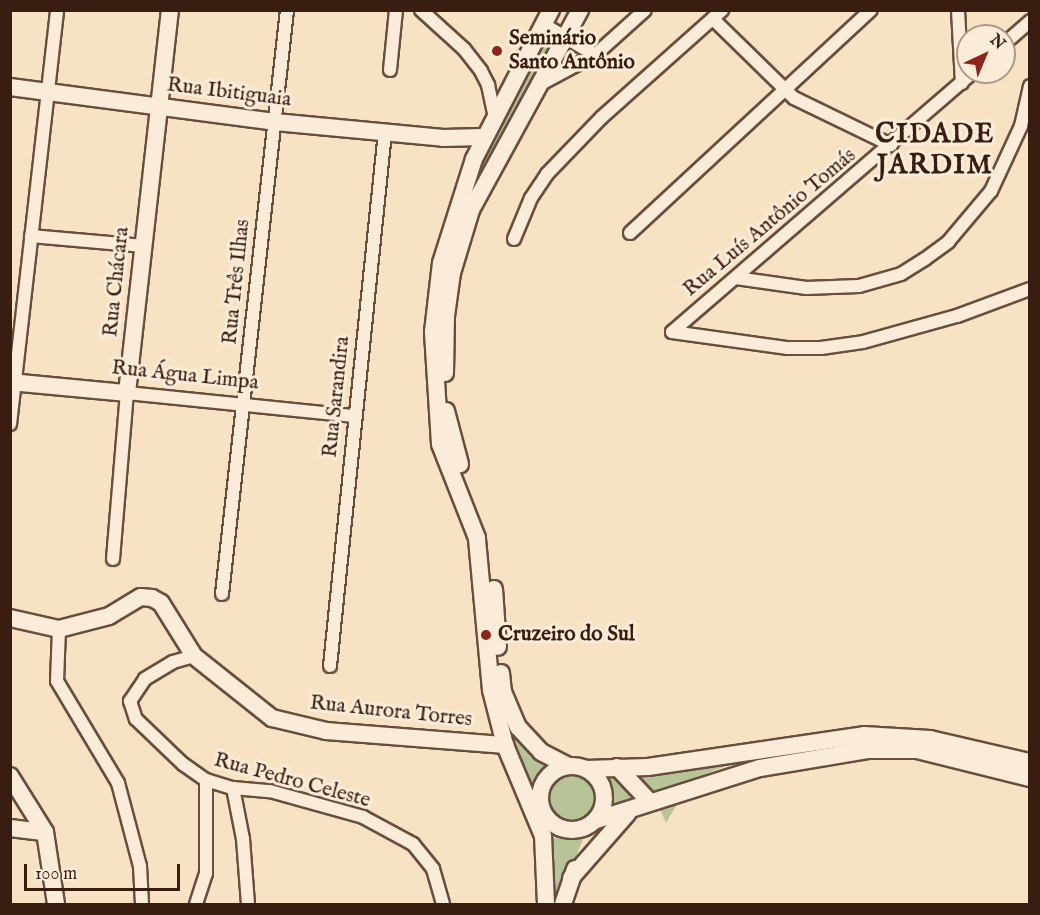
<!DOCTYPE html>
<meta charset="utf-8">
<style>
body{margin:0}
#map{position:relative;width:1040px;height:915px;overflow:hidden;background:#f7e2c3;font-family:"IM FELL English",serif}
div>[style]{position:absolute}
.green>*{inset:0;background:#b7c498}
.round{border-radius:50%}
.roads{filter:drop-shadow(2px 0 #694e3e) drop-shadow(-2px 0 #694e3e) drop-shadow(0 2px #694e3e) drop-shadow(0 -2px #694e3e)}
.street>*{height:12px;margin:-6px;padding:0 6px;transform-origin:6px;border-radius:6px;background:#faecd8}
.secondary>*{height:16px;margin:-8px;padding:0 8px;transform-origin:8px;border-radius:8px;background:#faecd8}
.secondary>.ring{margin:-8px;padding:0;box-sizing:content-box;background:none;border:16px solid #faecd8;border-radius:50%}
.dots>*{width:16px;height:16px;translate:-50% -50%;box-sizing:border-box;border:3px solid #faecd8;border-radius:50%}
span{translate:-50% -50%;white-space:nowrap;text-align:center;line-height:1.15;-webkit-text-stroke:6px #faecd8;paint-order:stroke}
.poi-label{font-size:21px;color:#3a1d11;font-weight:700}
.left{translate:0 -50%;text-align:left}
.street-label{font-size:21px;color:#3a1d11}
.district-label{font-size:27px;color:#3a1d11;font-weight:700;letter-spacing:1.5px}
.frame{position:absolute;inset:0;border:12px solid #3a1d11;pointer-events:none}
.north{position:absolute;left:956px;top:24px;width:60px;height:60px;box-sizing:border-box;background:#faecd8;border:2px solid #ad9988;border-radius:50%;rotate:44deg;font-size:16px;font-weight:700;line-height:24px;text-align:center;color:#3a1d11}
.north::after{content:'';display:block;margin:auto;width:21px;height:27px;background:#8f2418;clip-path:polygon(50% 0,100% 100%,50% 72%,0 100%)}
.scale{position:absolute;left:24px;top:864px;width:156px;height:27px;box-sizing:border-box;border:3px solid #3a1d11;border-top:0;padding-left:8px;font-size:18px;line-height:21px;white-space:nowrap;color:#3a1d11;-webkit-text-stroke:4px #faecd8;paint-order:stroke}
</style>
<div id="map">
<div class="green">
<i style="clip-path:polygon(545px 42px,551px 47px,507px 123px,465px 213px,483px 157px,542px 43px)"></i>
<i style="clip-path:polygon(500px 695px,551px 762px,540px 774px,533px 794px,510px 740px)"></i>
<i style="clip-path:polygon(772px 757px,729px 765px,651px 794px,634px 774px)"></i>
<i class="round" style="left:547px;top:771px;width:54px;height:54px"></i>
<i style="clip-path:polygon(609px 774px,624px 784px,638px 800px,612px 812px)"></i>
<i style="clip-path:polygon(680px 799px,666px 823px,660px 809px)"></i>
<i style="clip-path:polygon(551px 838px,583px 839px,557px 904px,552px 904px)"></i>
</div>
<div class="roads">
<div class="street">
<i style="left:421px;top:10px;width:58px;rotate:42.2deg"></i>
<i style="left:464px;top:49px;width:28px;rotate:52deg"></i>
<i style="left:481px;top:71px;width:16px;rotate:63deg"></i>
<i style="left:488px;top:85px;width:33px;rotate:78deg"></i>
<i style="left:958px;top:10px;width:73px;rotate:86.9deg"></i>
<i style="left:713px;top:19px;width:113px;rotate:44.3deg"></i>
<i style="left:794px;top:98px;width:108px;rotate:25.9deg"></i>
<i style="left:543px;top:24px;width:61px;rotate:30.8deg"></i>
<i style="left:1004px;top:44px;width:35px;rotate:-41deg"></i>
<i style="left:390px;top:70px;width:60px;rotate:-84.3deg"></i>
<i style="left:539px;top:85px;width:64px;rotate:-28.2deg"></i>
<i style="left:595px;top:55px;width:67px;rotate:-42deg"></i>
<i style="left:630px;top:233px;width:328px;rotate:-42.8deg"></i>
<i style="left:31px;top:236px;width:113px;rotate:5.1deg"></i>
<i style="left:514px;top:239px;width:44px;rotate:-67.5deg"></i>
<i style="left:531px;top:198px;width:29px;rotate:-56deg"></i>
<i style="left:547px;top:174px;width:79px;rotate:-46deg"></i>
<i style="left:602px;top:117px;width:161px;rotate:-41.7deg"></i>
<i style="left:736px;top:278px;width:71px;rotate:8.1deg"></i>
<i style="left:806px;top:288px;width:53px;rotate:-2.2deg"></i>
<i style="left:859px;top:286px;width:44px;rotate:-15.9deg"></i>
<i style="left:901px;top:274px;width:28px;rotate:-32deg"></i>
<i style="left:925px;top:259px;width:29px;rotate:-36deg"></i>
<i style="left:948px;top:242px;width:67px;rotate:-49.9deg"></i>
<i style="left:991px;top:191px;width:72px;rotate:-65.2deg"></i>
<i style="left:1021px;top:126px;width:41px;rotate:-77.3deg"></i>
<i style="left:672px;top:332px;width:398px;rotate:-40.8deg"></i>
<i style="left:672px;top:332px;width:117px;rotate:7.9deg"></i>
<i style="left:788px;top:348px;width:33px"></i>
<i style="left:821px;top:348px;width:42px;rotate:-8.1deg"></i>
<i style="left:863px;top:342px;width:98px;rotate:-15.5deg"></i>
<i style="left:957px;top:316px;width:78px;rotate:-20.3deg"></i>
<i style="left:10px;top:424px;width:417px;rotate:-83.5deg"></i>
<i style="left:113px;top:559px;width:167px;rotate:-85.2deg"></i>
<i style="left:127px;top:393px;width:229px;rotate:5.8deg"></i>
<i style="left:222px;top:594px;width:588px;rotate:-83.65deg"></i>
<i style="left:59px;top:629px;width:52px;rotate:92.2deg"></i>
<i style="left:57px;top:681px;width:119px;rotate:59.1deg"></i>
<i style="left:118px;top:783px;width:86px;rotate:75.2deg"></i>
<i style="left:140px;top:866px;width:38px;rotate:87deg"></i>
<i style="left:194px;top:656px;width:22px;rotate:164deg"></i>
<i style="left:173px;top:662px;width:33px;rotate:149deg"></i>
<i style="left:145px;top:679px;width:27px;rotate:124deg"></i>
<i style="left:130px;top:701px;width:19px;rotate:72deg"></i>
<i style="left:136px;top:719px;width:65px;rotate:43.8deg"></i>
<i style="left:183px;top:764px;width:28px;rotate:35deg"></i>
<i style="left:206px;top:780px;width:28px;rotate:17deg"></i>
<i style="left:233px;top:788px;width:37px;rotate:5deg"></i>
<i style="left:270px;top:791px;width:97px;rotate:15.6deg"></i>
<i style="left:363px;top:817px;width:57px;rotate:28.4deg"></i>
<i style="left:413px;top:844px;width:32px;rotate:51deg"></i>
<i style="left:433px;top:869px;width:36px;rotate:74deg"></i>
<i style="left:330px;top:666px;width:537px;rotate:-84.12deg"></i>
<i style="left:233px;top:788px;width:52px;rotate:78.9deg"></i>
<i style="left:243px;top:839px;width:65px;rotate:85.6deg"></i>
<i style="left:196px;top:904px;width:32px;rotate:-72deg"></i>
<i style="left:206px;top:874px;width:94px;rotate:-90deg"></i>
</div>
<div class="secondary">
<i style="left:10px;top:87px;width:267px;rotate:7.5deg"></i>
<i style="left:275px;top:122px;width:169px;rotate:5.4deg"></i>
<i style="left:443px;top:138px;width:41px;rotate:-1.4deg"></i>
<i style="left:445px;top:373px;width:57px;rotate:-89deg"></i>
<i style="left:446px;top:316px;width:43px;rotate:-82.1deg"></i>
<i style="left:452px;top:273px;width:66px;rotate:-73.2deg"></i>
<i style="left:471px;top:210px;width:228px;rotate:-61.4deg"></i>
<i style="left:10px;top:382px;width:118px;rotate:5.4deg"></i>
<i style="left:127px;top:393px;width:385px;rotate:-83.6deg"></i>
<i style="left:446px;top:411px;width:55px;rotate:75.2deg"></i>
<i style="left:494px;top:589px;width:58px;rotate:86.1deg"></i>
<i style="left:10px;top:618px;width:50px;rotate:12.7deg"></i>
<i style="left:59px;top:629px;width:52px;rotate:-14.6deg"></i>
<i style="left:109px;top:616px;width:37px;rotate:-31deg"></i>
<i style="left:141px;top:597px;width:11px;rotate:5deg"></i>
<i style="left:152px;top:598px;width:10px;rotate:29deg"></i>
<i style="left:161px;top:603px;width:62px;rotate:58.1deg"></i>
<i style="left:194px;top:656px;width:100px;rotate:38.5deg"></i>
<i style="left:272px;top:718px;width:56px;rotate:13.5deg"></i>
<i style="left:326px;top:731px;width:180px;rotate:4.5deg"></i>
<i style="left:501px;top:673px;width:19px;rotate:84deg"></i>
<i style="left:503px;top:692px;width:38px;rotate:67deg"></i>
<i style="left:518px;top:727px;width:34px;rotate:47deg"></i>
<i style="left:541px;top:752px;width:31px;rotate:27deg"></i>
<i class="ring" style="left:540px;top:766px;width:48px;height:48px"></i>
<i style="left:617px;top:767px;width:48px;rotate:46.7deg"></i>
<i style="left:586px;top:769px;width:62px;rotate:-1.8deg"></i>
<i style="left:648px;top:767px;width:218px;rotate:-8.4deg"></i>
<i style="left:864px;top:735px;width:66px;rotate:3.5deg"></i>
<i style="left:930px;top:739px;width:103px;rotate:13deg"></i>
<i style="left:10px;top:776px;width:66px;rotate:58deg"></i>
<i style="left:45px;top:832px;width:73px;rotate:81.3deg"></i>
<i style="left:596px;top:820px;width:172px;rotate:-17.6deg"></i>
<i style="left:760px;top:768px;width:109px;rotate:-9.5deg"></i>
<i style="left:867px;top:750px;width:50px"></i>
<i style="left:917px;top:750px;width:116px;rotate:13.9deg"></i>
<i style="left:10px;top:828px;width:35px;rotate:7deg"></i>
<i style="left:571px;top:878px;width:86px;rotate:-48.8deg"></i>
<i style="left:546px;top:904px;width:68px;rotate:-92.5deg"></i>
<i style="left:543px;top:836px;width:99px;rotate:-112.7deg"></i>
<i style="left:505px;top:745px;width:57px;rotate:-104.3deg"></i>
<i style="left:491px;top:690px;width:153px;rotate:-95.3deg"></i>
<i style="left:477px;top:538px;width:101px;rotate:-111.5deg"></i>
<i style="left:440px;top:444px;width:112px;rotate:-93.6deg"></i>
<i style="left:433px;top:332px;width:69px;rotate:-83.4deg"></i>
<i style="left:441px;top:263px;width:109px;rotate:-72.4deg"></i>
<i style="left:474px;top:159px;width:168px;rotate:-62.7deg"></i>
<i style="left:563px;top:904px;width:37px;rotate:-71deg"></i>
</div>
</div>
<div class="dots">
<i style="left:497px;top:51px;background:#8f2418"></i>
<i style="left:486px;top:635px;background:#8f2418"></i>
</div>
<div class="poi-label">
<span class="left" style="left:509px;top:51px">Seminário<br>Santo Antônio</span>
<span class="left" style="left:498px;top:635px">Cruzeiro do Sul</span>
</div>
<div class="street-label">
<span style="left:229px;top:93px;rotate:7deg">Rua Ibitiguaia</span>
<span style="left:770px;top:223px;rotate:-40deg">Rua Luís Antônio Tomás</span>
<span style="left:117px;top:282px;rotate:-84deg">Rua Chácara</span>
<span style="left:237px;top:282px;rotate:-84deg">Rua Três Ilhas</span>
<span style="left:185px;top:376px;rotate:6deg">Rua Água Limpa</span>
<span style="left:337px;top:397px;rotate:-84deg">Rua Sarandira</span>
<span style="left:391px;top:712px;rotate:6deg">Rua Aurora Torres</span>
<span style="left:292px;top:781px;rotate:15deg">Rua Pedro Celeste</span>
</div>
<div class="district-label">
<span style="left:935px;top:151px">CIDADE<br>JARDIM</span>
</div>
<div class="frame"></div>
<div class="north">N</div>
<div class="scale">100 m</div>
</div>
